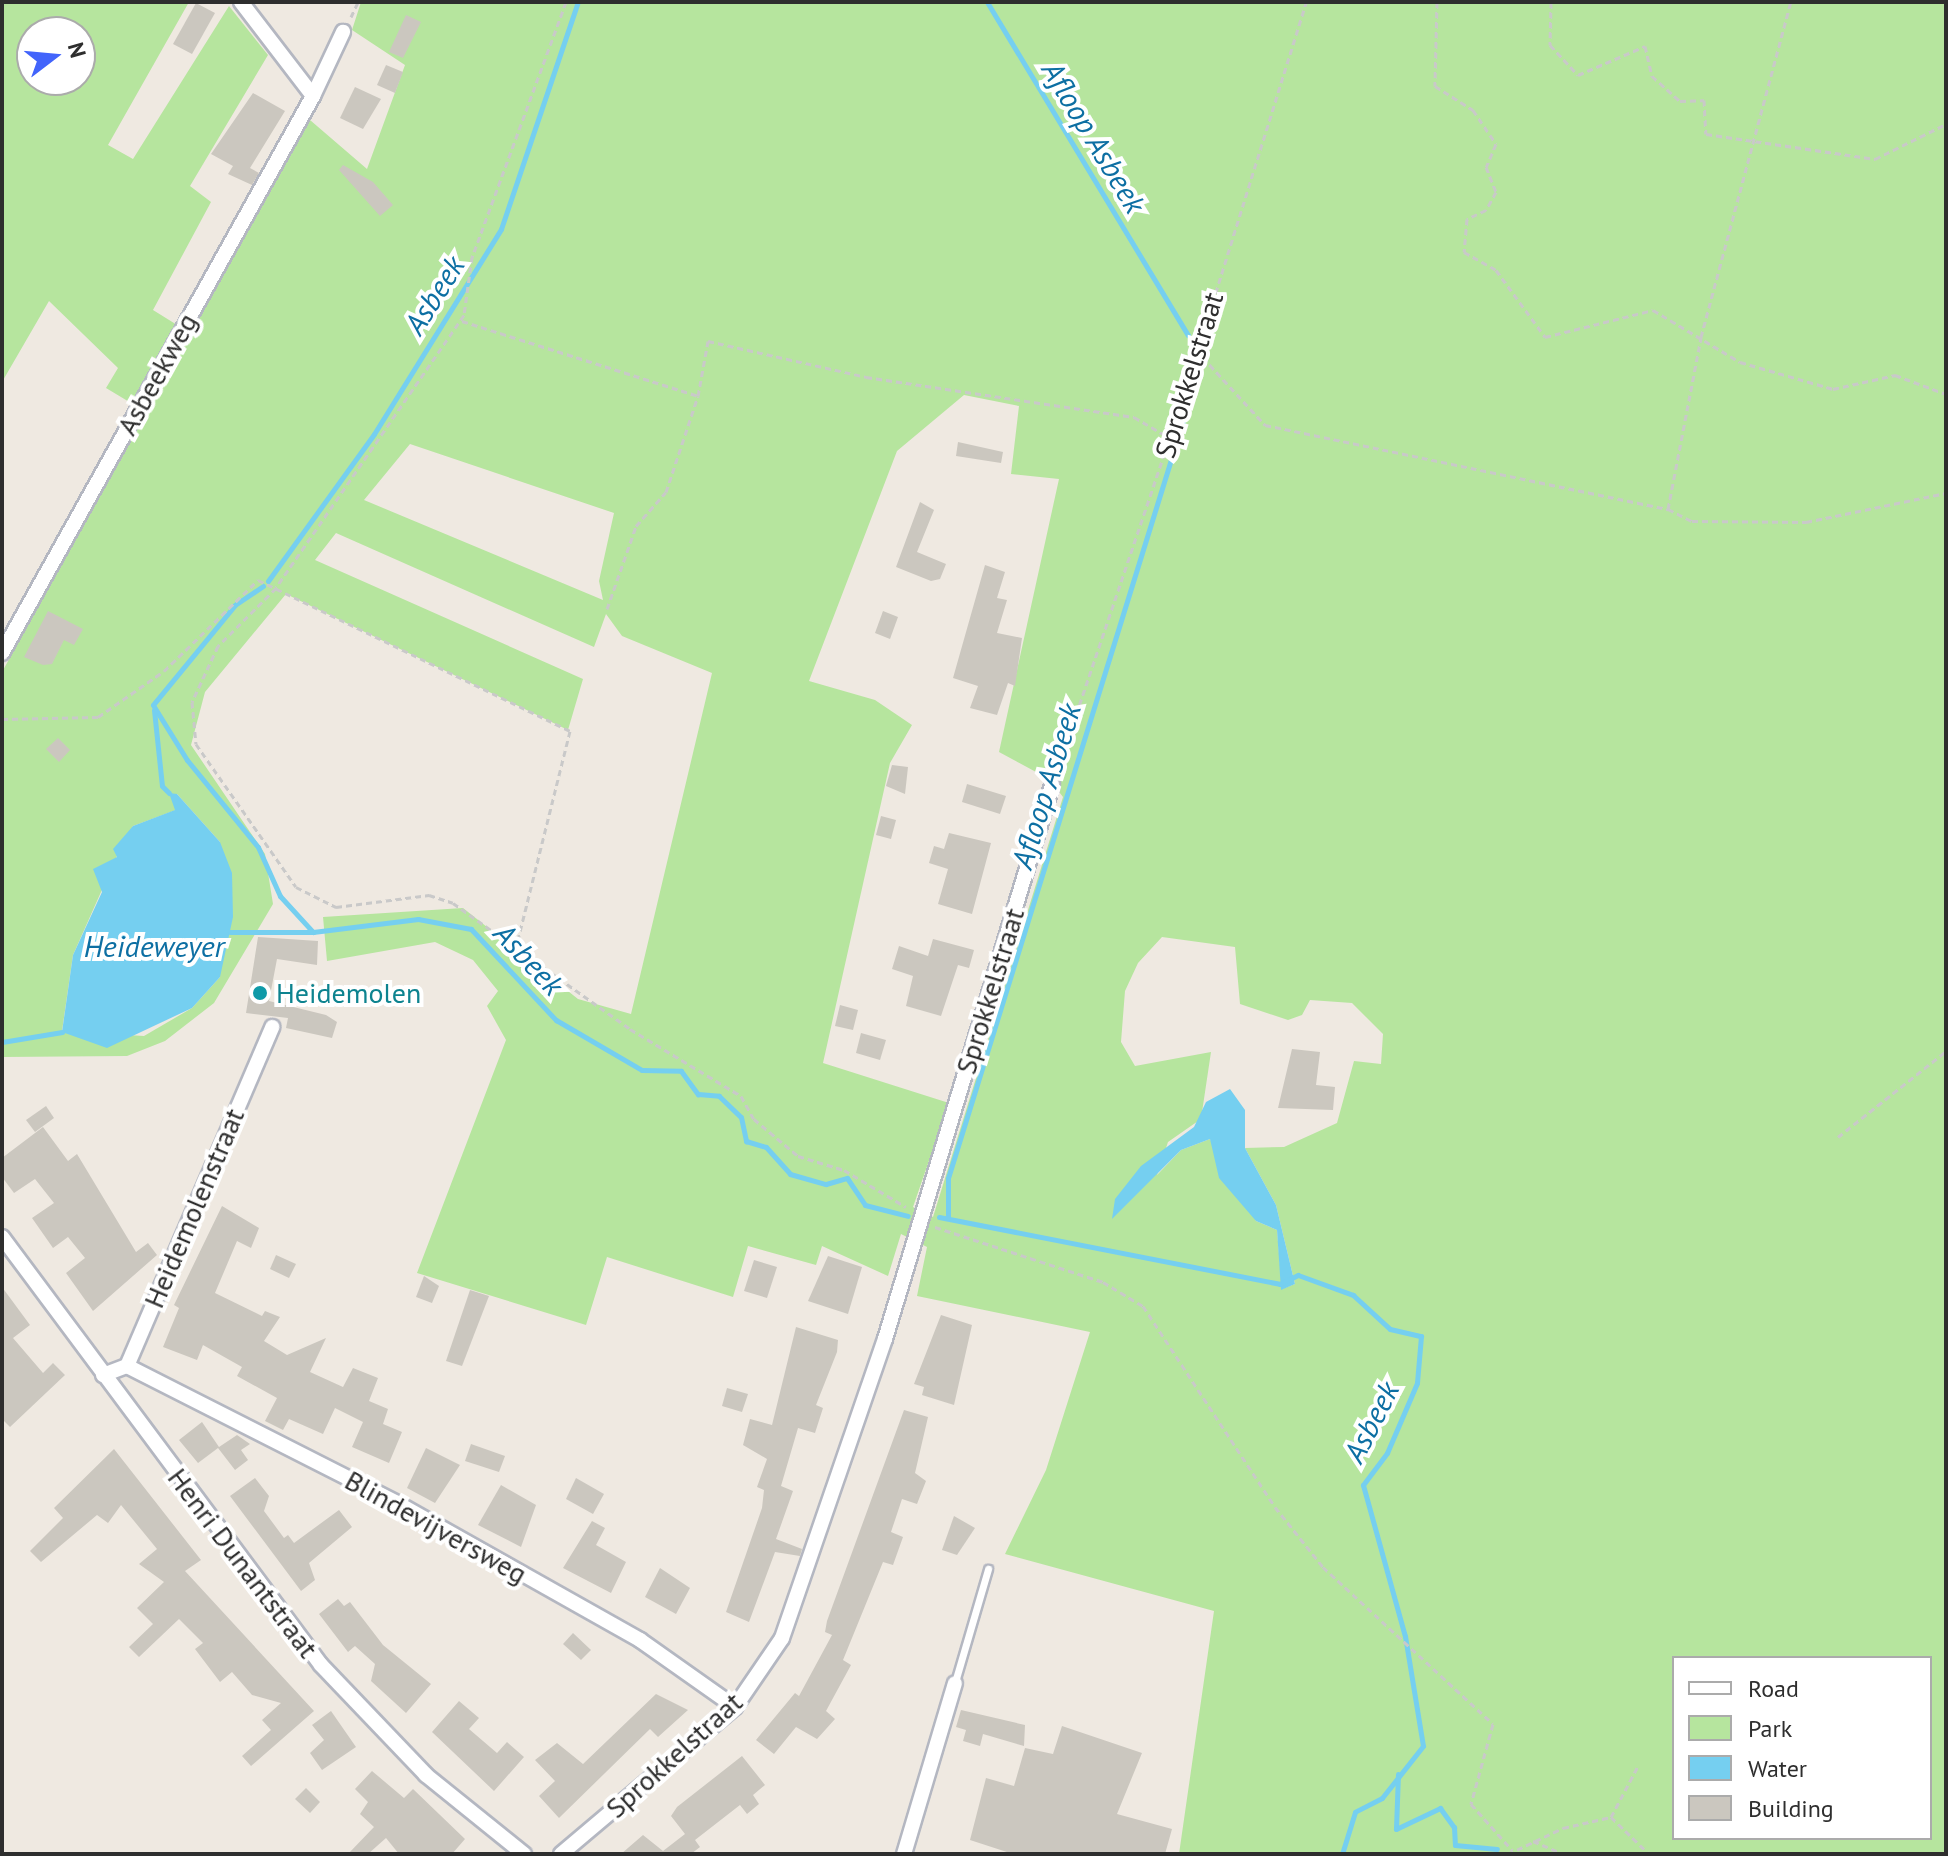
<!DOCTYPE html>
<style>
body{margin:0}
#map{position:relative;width:1948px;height:1856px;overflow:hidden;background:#efe9e1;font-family:"PT Sans",sans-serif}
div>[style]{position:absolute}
.green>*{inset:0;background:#b6e59e}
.water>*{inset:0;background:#75cff0}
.stream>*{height:5px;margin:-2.5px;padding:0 2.5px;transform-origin:2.5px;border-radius:2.5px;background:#75cff0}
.building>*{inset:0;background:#cbc7bf}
.path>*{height:3px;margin-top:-1.5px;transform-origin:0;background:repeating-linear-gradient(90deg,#c9c9c9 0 6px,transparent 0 10px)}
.roads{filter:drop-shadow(2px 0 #b4b7c1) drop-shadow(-2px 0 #b4b7c1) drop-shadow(0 2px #b4b7c1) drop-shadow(0 -2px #b4b7c1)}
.lane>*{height:7px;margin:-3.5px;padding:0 3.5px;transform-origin:3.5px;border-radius:3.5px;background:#fff}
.street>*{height:14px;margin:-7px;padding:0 7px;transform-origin:7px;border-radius:7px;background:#fff}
.dots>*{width:22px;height:22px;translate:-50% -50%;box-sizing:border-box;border:4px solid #fff;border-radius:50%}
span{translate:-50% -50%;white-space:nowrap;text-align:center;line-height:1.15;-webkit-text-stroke:8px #fff;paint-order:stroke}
.street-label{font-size:28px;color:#2e2e2e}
.culture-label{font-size:28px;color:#0d838f}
.left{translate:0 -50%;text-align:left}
.water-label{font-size:30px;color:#0d6fa3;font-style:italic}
.frame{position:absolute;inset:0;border:4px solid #2e2e2e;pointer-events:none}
.legend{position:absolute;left:1672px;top:1656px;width:260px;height:184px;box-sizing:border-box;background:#fff;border:2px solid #ababab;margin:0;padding:10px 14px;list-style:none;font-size:24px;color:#2e2e2e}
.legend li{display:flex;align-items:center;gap:16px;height:40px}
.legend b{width:40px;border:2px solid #ababab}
.north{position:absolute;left:16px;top:16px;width:80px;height:80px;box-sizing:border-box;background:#fff;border:2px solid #ababab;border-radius:50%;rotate:74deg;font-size:22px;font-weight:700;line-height:32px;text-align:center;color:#2e2e2e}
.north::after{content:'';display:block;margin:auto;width:28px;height:36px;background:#4264fb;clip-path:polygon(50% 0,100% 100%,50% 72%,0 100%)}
</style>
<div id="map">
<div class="green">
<i style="clip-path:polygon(evenodd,2px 2px,189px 2px,108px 145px,133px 159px,229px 6px,268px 55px,190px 186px,211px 202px,153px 310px,190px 333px,310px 120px,367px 169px,405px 65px,352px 30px,361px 2px,1946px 2px,1946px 1854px,1179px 1854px,1214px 1611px,1005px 1554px,1046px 1470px,1090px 1332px,917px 1296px,927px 1247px,901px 1234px,888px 1276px,822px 1246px,816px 1265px,748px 1246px,733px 1297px,607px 1257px,586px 1325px,417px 1273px,506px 1040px,487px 1006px,498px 991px,473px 960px,435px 942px,327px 961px,323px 917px,463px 908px,578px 999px,631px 1014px,712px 673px,622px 636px,606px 614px,594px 647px,336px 533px,315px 560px,583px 679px,568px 730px,286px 594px,205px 692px,191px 745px,265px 854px,273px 904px,214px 1003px,165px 1041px,127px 1056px,2px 1057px,2px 672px,146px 412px,106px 388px,118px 368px,49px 301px,2px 382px,2px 2px,32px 32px,80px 32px,80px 80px,32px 80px,32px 32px,2px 2px,964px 395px,1019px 406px,1011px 474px,1059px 479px,999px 752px,1049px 779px,1063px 797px,933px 1217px,913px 1207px,949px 1103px,823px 1063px,890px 763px,912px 725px,875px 700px,809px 681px,897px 451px,964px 395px,2px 2px,410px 444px,614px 513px,599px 581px,603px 600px,364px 500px,410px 444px,2px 2px,177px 794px,220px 842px,220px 977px,192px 1008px,144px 1036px,62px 1031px,73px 955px,117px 856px,133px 826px,176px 810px,177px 794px,2px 2px,1162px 937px,1235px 947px,1240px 1004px,1288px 1020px,1302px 1015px,1310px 1000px,1352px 1003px,1383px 1034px,1381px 1064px,1354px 1061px,1337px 1123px,1284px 1147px,1245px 1148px,1276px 1205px,1295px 1284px,1282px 1289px,1277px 1230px,1256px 1221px,1210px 1139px,1181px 1150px,1157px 1175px,1168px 1142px,1201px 1119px,1211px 1052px,1135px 1066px,1121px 1042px,1125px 991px,1138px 963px,1162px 937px,2px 2px,1674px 1658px,1930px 1658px,1930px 1838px,1674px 1838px,1674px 1658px)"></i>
</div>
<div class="water">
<i style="clip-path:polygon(169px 793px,177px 794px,220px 842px,232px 873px,233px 917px,220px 977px,192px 1008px,107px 1048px,62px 1032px,73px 955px,102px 892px,93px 869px,117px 857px,113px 849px,133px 826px,175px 810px)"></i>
<i style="clip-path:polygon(1230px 1089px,1245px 1110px,1245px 1148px,1276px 1205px,1295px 1284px,1281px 1290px,1277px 1230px,1256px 1221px,1219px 1178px,1210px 1139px,1181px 1150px,1112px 1219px,1115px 1199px,1141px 1166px,1194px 1127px,1206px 1102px)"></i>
</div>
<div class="stream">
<i style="left:987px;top:2px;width:389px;rotate:58.9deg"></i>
<i style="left:268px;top:581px;width:181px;rotate:-54.2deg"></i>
<i style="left:374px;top:434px;width:241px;rotate:-58.2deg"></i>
<i style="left:501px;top:229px;width:240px;rotate:-71.3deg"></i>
<i style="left:263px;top:586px;width:34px;rotate:146deg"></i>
<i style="left:235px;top:605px;width:129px;rotate:129.4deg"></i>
<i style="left:153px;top:705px;width:65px;rotate:58.3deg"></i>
<i style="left:187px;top:760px;width:112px;rotate:50.8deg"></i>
<i style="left:258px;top:847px;width:54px;rotate:65.8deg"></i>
<i style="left:280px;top:896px;width:49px;rotate:47.5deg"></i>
<i style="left:313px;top:932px;width:106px;rotate:-7.1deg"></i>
<i style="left:418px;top:919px;width:54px;rotate:10.7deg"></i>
<i style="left:471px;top:929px;width:125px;rotate:47deg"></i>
<i style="left:556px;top:1020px;width:99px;rotate:30.2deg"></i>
<i style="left:642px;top:1070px;width:39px;rotate:1deg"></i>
<i style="left:681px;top:1071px;width:29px;rotate:54deg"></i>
<i style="left:698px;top:1094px;width:21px;rotate:5deg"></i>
<i style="left:719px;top:1096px;width:30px;rotate:44deg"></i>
<i style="left:741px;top:1117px;width:25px;rotate:78deg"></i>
<i style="left:746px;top:1141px;width:21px;rotate:17deg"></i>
<i style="left:766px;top:1147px;width:36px;rotate:48deg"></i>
<i style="left:790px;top:1174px;width:37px;rotate:16deg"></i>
<i style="left:826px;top:1184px;width:22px;rotate:-16deg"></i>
<i style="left:847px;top:1178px;width:32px;rotate:56deg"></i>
<i style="left:865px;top:1205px;width:44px;rotate:14.3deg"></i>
<i style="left:154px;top:710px;width:76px;rotate:84deg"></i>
<i style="left:162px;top:786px;width:10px;rotate:45deg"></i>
<i style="left:230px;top:932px;width:83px"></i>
<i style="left:2px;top:1042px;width:61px;rotate:-9.5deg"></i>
<i style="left:939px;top:1217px;width:348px;rotate:11.1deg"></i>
<i style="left:1280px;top:1284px;width:20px;rotate:-27deg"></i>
<i style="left:1298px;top:1275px;width:59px;rotate:20deg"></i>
<i style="left:1353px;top:1295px;width:50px;rotate:42.6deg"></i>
<i style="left:1390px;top:1329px;width:32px;rotate:13deg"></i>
<i style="left:1421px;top:1336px;width:47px;rotate:94.9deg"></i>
<i style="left:1417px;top:1383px;width:76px;rotate:113.2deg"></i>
<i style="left:1387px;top:1453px;width:40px;rotate:127deg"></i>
<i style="left:1363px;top:1485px;width:157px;rotate:74.5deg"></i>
<i style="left:1405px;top:1636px;width:111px;rotate:80.7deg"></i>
<i style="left:1423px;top:1746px;width:66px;rotate:128.3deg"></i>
<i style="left:1382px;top:1798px;width:30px;rotate:153deg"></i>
<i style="left:1355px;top:1812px;width:44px;rotate:107.2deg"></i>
<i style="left:948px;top:1218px;width:40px;rotate:-90deg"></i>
<i style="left:948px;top:1178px;width:847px;rotate:-72.76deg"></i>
<i style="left:1398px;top:1774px;width:55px;rotate:92.1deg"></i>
<i style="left:1396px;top:1829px;width:49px;rotate:-25.5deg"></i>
<i style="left:1440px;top:1808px;width:24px;rotate:54deg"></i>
<i style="left:1454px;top:1827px;width:18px;rotate:87deg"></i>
<i style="left:1455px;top:1845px;width:42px;rotate:5.4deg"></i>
</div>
<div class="building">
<i style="clip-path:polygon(196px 3px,215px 13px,192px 54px,173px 44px)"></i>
<i style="clip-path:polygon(406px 15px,421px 22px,403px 58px,389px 52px)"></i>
<i style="clip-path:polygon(386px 65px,403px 72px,395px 93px,377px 85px)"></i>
<i style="clip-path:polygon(355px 87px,381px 99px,363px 129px,340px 118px)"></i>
<i style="clip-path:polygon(253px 93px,285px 111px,250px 168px,259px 173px,252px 185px,228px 174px,233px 166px,211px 154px)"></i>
<i style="clip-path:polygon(343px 165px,373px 182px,393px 205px,380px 216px,339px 170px)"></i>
<i style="clip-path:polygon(958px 442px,1003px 452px,1001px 463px,956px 456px)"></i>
<i style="clip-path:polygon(920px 502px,934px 510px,917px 552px,946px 564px,940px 579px,931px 581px,896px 567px)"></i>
<i style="clip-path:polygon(985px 565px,1005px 572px,997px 598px,1007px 600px,997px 633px,1022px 638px,1015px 686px,1008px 683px,997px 715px,970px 708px,978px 686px,953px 678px)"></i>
<i style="clip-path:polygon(48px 611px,83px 629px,74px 645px,64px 640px,52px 664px,43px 665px,24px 657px)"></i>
<i style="clip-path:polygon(883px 611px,898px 617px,890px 639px,875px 633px)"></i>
<i style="clip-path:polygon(58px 738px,70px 750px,59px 762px,46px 749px)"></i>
<i style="clip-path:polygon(892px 765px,908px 767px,905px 794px,886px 786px)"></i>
<i style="clip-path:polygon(967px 784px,1006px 796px,1000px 814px,962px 802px)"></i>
<i style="clip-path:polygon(881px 816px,896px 820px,891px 839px,876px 835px)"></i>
<i style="clip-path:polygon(949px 833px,991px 843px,972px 914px,938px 904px,948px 869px,929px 863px,934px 846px,944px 849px)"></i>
<i style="clip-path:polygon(258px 937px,318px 941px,317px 965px,277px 959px,269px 1001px,326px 1015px,337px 1022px,332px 1038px,286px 1028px,288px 1018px,246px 1013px)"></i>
<i style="clip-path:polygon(933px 939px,974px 950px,969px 968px,958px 965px,941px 1016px,906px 1006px,913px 976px,892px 969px,899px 946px,928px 956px)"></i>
<i style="clip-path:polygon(840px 1005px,858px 1010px,853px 1030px,835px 1026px)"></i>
<i style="clip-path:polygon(861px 1033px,886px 1040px,880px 1060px,856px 1053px)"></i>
<i style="clip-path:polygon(1292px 1049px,1320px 1052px,1316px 1085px,1335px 1087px,1333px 1110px,1278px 1108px)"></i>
<i style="clip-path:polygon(46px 1106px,54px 1118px,35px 1132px,26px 1120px)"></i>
<i style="clip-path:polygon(43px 1127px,68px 1161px,77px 1154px,136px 1252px,148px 1243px,157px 1255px,93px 1311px,66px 1273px,85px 1258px,68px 1237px,53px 1248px,32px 1218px,54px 1203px,35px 1179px,14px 1193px,2px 1177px,2px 1158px)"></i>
<i style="clip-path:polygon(222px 1206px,259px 1228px,251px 1248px,237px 1241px,215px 1293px,262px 1316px,265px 1311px,280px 1317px,264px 1341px,287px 1355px,326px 1338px,310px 1372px,343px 1387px,353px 1368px,378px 1378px,369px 1401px,388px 1409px,383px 1424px,402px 1432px,389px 1463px,352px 1447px,363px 1422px,335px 1408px,323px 1434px,289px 1419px,283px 1430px,265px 1421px,277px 1398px,237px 1376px,242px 1367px,203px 1345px,197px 1360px,163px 1347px,179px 1308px,174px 1305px)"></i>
<i style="clip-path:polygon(276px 1255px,296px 1264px,289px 1278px,270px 1269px)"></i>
<i style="clip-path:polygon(828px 1256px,862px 1267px,848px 1314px,808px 1301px)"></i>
<i style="clip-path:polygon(754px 1260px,777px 1267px,767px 1298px,744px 1291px)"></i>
<i style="clip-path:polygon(424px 1276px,439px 1286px,432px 1303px,416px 1297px)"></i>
<i style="clip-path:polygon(2px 1287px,30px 1325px,13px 1338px,43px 1373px,53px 1363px,65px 1375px,10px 1427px,2px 1419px)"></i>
<i style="clip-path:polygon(470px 1290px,489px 1296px,462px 1366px,446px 1361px)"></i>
<i style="clip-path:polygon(941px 1315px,972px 1325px,954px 1405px,922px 1395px,924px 1387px,914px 1384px)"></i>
<i style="clip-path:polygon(796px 1327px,838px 1340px,837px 1352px,816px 1405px,823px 1408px,815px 1433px,798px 1428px,781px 1486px,793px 1491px,776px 1539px,802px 1549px,800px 1556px,775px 1552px,749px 1622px,726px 1612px,762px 1508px,764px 1490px,757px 1487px,767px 1459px,743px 1445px,750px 1419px,772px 1425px)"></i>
<i style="clip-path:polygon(727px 1388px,748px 1394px,742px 1412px,722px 1406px)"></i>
<i style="clip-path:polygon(904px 1410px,928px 1417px,915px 1473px,926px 1481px,917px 1504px,902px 1499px,891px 1532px,903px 1537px,893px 1565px,883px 1562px,843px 1660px,851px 1665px,826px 1711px,835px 1719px,817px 1739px,796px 1727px,774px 1754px,756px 1740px,795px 1693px,799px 1696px,832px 1635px,825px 1632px,827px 1621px)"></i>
<i style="clip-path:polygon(202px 1422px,219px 1447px,237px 1435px,250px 1444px,241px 1450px,248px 1460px,235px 1470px,218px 1448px,198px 1463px,179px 1440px)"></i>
<i style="clip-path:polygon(471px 1444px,505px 1456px,499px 1472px,465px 1461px)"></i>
<i style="clip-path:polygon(426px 1448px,460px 1465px,435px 1503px,407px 1488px)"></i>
<i style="clip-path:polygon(114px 1449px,201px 1560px,185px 1571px,314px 1711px,251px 1766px,242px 1756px,271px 1730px,262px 1720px,281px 1703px,252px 1695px,232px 1672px,220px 1682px,195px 1649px,203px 1643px,179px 1619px,139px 1657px,129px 1647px,153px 1624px,137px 1608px,164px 1582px,139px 1564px,157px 1549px,121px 1505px,108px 1523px,97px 1515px,41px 1562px,30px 1551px,63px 1518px,54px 1508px)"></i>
<i style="clip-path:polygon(255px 1478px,269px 1496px,264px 1511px,284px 1538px,288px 1535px,294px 1543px,339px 1510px,352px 1527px,309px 1563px,315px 1580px,301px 1591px,230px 1496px)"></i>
<i style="clip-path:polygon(576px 1478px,604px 1494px,593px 1514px,566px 1499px)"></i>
<i style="clip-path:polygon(501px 1485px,536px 1505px,521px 1547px,478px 1525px)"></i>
<i style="clip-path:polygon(954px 1516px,975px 1528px,957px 1555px,942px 1550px)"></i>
<i style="clip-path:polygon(592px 1521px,605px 1528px,596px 1545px,626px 1562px,611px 1593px,563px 1568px)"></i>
<i style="clip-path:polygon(660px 1568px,690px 1588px,676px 1614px,645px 1597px)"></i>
<i style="clip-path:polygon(338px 1599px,344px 1606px,350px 1602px,383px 1645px,431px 1684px,406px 1713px,371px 1681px,375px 1664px,355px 1646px,348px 1652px,319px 1614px)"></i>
<i style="clip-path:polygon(573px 1633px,591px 1650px,581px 1660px,563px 1644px)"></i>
<i style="clip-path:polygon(656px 1694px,688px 1710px,658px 1737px,650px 1729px,559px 1818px,539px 1796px,555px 1781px,535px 1760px,557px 1743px,583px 1764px)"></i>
<i style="clip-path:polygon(459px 1701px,479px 1718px,469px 1729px,497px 1753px,507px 1742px,524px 1757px,494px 1791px,432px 1732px)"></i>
<i style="clip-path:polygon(961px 1710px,1025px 1725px,1024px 1746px,983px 1734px,980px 1746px,963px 1741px,966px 1730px,956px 1727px)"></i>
<i style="clip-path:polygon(331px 1711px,356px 1747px,322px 1770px,310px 1753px,324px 1740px,312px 1725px)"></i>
<i style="clip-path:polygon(1062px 1726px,1142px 1753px,1117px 1814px,1172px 1829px,1165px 1854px,1013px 1854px,970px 1840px,986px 1778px,1014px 1786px,1025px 1748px,1053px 1754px)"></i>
<i style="clip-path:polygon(742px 1756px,765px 1785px,753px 1795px,759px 1804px,747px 1814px,740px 1805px,695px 1840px,700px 1847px,691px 1854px,621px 1854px,643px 1835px,663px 1851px,685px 1834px,671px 1816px,677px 1807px)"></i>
<i style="clip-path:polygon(372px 1771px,404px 1798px,413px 1789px,465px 1839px,452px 1854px,399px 1854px,386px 1838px,368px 1854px,348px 1854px,374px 1827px,360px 1814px,368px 1802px,355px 1789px)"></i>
<i style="clip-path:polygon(306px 1788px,320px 1802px,310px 1813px,295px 1799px)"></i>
</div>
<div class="path">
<i style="left:566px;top:2px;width:272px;rotate:110.2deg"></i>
<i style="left:472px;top:257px;width:59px;rotate:97.9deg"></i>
<i style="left:464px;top:315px;width:331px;rotate:124.6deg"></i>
<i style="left:276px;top:588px;width:82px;rotate:135deg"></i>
<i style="left:218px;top:646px;width:62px;rotate:114.9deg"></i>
<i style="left:192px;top:702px;width:42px;rotate:84.6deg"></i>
<i style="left:196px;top:744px;width:174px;rotate:55deg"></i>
<i style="left:296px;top:887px;width:45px;rotate:26.6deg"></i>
<i style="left:336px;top:907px;width:94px;rotate:-7.4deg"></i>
<i style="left:429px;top:895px;width:25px;rotate:18deg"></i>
<i style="left:453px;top:903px;width:217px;rotate:35.4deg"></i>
<i style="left:630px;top:1029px;width:130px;rotate:31.1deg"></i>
<i style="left:741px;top:1096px;width:26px;rotate:61deg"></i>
<i style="left:754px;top:1119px;width:57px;rotate:40.1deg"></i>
<i style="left:798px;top:1156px;width:48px;rotate:16.9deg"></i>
<i style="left:844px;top:1170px;width:72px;rotate:30.8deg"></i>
<i style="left:1437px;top:2px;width:84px;rotate:91.4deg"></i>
<i style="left:1435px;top:86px;width:45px;rotate:32.3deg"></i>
<i style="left:1473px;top:110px;width:41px;rotate:55.9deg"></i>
<i style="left:1496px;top:144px;width:25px;rotate:113deg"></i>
<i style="left:1486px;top:167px;width:27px;rotate:68deg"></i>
<i style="left:1496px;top:192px;width:21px;rotate:119deg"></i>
<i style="left:1486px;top:210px;width:21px;rotate:155deg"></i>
<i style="left:1467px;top:219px;width:33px;rotate:95deg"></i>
<i style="left:1464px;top:252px;width:37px;rotate:29deg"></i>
<i style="left:1496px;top:270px;width:83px;rotate:53.8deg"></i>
<i style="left:1545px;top:337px;width:111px;rotate:-14deg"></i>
<i style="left:1653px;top:310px;width:101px;rotate:30.9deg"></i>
<i style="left:1740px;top:362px;width:97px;rotate:16.2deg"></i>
<i style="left:1833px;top:389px;width:64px;rotate:-12.7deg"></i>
<i style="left:1895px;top:375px;width:54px;rotate:20.4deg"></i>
<i style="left:1551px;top:2px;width:43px;rotate:91.3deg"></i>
<i style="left:1550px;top:45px;width:41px;rotate:47deg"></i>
<i style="left:1578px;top:75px;width:73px;rotate:-23.4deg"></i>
<i style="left:1645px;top:46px;width:31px;rotate:77deg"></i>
<i style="left:1652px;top:76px;width:38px;rotate:42deg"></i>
<i style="left:1680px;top:101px;width:24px;rotate:-2deg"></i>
<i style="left:1704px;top:100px;width:34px;rotate:87deg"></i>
<i style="left:1706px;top:134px;width:171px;rotate:8.4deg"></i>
<i style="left:1875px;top:159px;width:79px;rotate:-26.2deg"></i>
<i style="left:351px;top:17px;width:17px;rotate:-65deg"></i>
<i style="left:462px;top:321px;width:248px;rotate:17.6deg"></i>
<i style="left:1196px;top:350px;width:102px;rotate:47.4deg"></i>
<i style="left:1265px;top:425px;width:412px;rotate:11.8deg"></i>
<i style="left:1668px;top:509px;width:27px;rotate:27deg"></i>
<i style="left:1692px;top:521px;width:114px;rotate:0.5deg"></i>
<i style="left:1806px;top:522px;width:143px;rotate:-11.7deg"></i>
<i style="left:1668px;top:509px;width:175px;rotate:-79.1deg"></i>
<i style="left:1701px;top:337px;width:347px;rotate:-75deg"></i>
<i style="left:607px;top:609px;width:88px;rotate:-70.7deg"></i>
<i style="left:636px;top:526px;width:45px;rotate:-48.6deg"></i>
<i style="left:666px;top:492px;width:101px;rotate:-71.6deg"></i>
<i style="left:698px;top:396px;width:56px;rotate:-79.7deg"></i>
<i style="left:708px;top:341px;width:162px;rotate:12.8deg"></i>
<i style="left:866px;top:377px;width:271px;rotate:8.5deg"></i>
<i style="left:1134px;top:417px;width:42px;rotate:30.3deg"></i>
<i style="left:2px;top:719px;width:96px;rotate:-1.2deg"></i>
<i style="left:98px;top:717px;width:80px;rotate:-34.9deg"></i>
<i style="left:164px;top:671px;width:131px;rotate:-44.1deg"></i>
<i style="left:258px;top:580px;width:347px;rotate:25.8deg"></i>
<i style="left:570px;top:731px;width:223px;rotate:104deg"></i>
<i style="left:1057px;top:771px;width:374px;rotate:-71.3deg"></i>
<i style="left:1177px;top:417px;width:435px;rotate:-72.7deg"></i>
<i style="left:1838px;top:1137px;width:138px;rotate:-38.5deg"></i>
<i style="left:935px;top:1227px;width:177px;rotate:18.1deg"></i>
<i style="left:1103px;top:1282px;width:47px;rotate:31deg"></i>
<i style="left:1143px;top:1306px;width:240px;rotate:56.7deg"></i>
<i style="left:1275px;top:1507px;width:77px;rotate:51.3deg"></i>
<i style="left:1323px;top:1567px;width:231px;rotate:42.7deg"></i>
<i style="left:1493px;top:1724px;width:83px;rotate:105.4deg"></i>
<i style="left:1471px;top:1804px;width:62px;rotate:48.3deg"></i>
<i style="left:1611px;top:1817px;width:53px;rotate:44.2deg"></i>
<i style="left:1533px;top:1841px;width:34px;rotate:23deg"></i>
<i style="left:1508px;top:1854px;width:61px;rotate:-25.3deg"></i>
<i style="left:1563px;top:1828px;width:49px;rotate:-12.9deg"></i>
<i style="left:1611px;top:1817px;width:58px;rotate:-62.1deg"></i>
</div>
<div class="roads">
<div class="lane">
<i style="left:955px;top:1682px;width:118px;rotate:-73.7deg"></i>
</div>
<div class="street">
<i style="left:241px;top:2px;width:118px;rotate:52.5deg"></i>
<i style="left:313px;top:96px;width:71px;rotate:-64.9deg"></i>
<i style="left:2px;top:653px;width:638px;rotate:-60.82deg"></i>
<i style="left:2px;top:1237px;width:534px;rotate:53.3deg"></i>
<i style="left:321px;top:1665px;width:152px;rotate:46.3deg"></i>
<i style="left:426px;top:1775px;width:126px;rotate:38.9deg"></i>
<i style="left:127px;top:1366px;width:303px;rotate:26.9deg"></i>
<i style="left:397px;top:1503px;width:279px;rotate:29.4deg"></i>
<i style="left:640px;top:1640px;width:116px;rotate:35.2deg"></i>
<i style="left:103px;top:1375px;width:26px;rotate:-21deg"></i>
<i style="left:127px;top:1366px;width:369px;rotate:-66.8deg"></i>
<i style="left:561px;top:1854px;width:228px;rotate:-40.2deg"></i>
<i style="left:735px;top:1707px;width:83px;rotate:-55.7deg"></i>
<i style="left:782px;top:1638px;width:316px;rotate:-71deg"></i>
<i style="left:885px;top:1339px;width:579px;rotate:-73.22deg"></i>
<i style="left:904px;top:1854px;width:178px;rotate:-73.4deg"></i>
</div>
</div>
<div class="dots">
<i style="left:260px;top:993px;background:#0f9aa8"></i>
</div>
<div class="street-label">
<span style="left:157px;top:374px;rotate:-61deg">Asbeekweg</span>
<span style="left:1189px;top:375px;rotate:-73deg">Sprokkelstraat</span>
<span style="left:990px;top:991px;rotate:-73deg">Sprokkelstraat</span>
<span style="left:194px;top:1208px;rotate:-67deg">Heidemolenstraat</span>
<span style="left:436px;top:1527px;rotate:29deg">Blindevijversweg</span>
<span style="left:243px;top:1563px;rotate:53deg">Henri Dunantstraat</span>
<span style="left:674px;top:1755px;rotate:-42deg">Sprokkelstraat</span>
</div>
<div class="culture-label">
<span class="left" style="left:276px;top:993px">Heidemolen</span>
</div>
<div class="water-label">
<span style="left:1094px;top:137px;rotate:59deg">Afloop Asbeek</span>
<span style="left:434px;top:295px;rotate:-58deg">Asbeek</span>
<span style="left:1046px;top:786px;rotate:-73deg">Afloop Asbeek</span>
<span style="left:154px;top:946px">Heideweyer</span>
<span style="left:529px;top:959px;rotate:47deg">Asbeek</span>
<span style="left:1371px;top:1422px;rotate:-63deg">Asbeek</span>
</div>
<div class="frame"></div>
<ul class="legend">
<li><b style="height:10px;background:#fff"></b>Road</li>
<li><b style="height:22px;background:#b6e59e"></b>Park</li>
<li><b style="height:22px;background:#75cff0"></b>Water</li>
<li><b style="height:22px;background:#cbc7bf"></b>Building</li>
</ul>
<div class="north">N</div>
</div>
